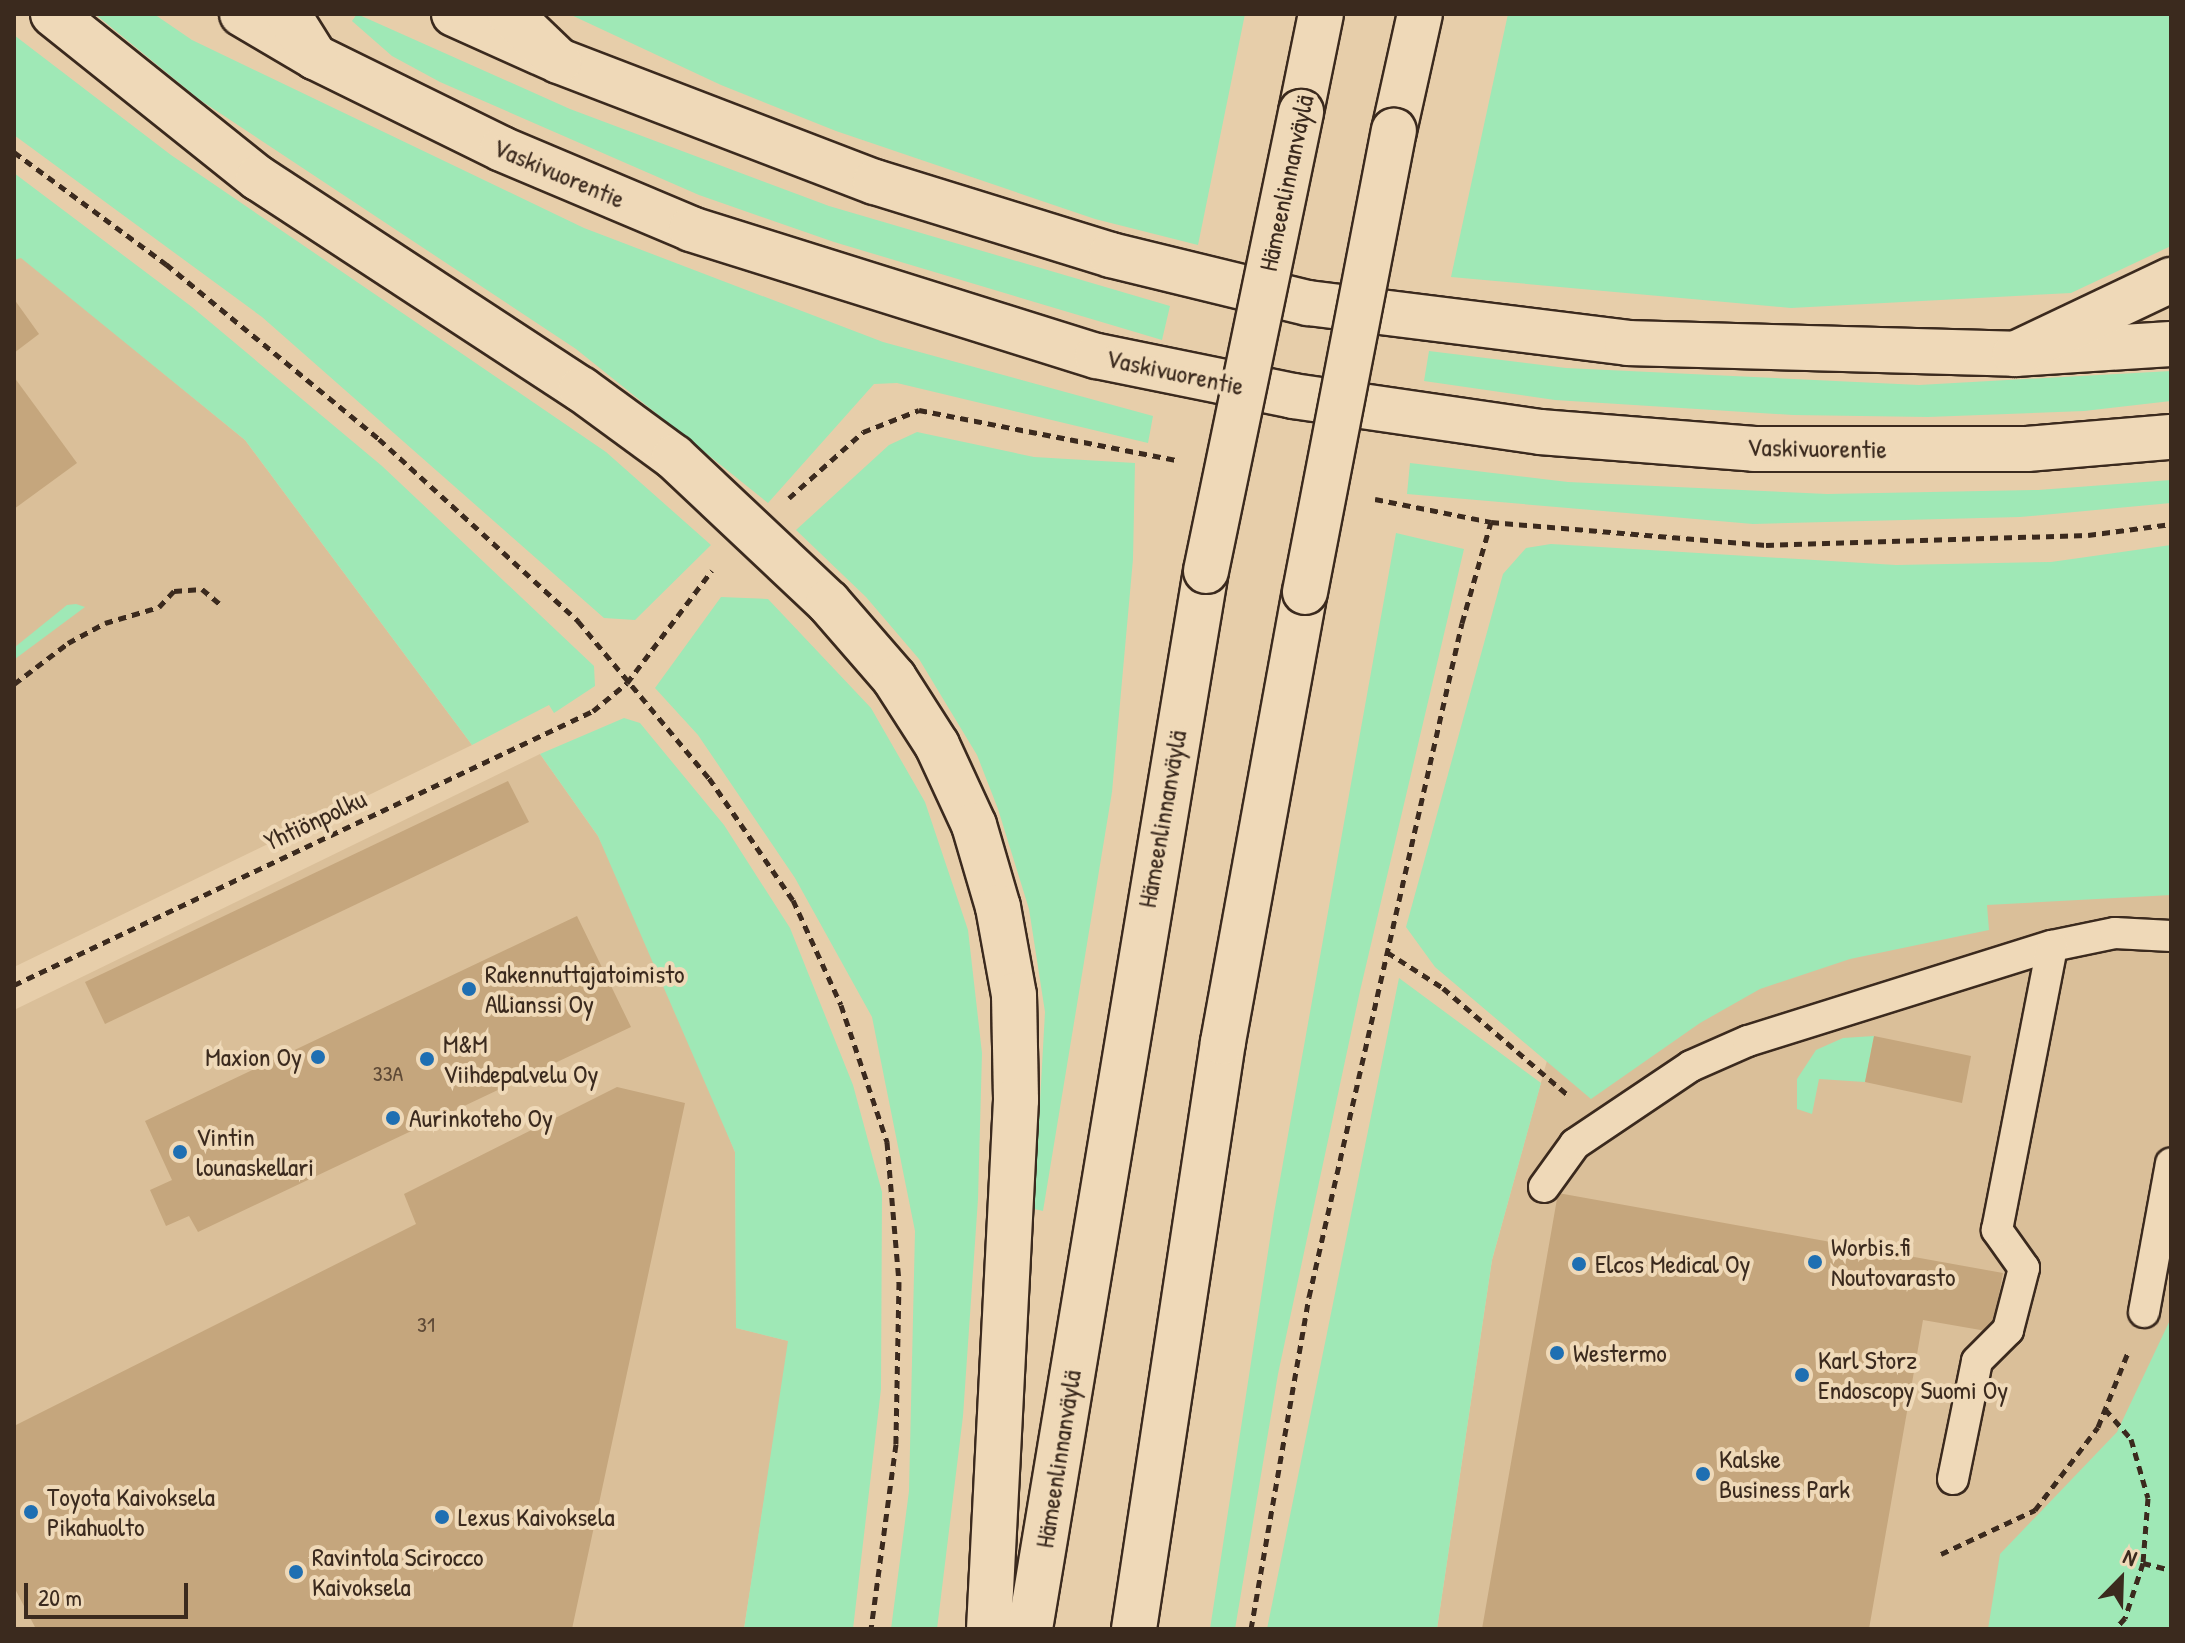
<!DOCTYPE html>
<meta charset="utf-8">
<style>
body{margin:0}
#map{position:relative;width:2185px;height:1643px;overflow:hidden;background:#e7ceaa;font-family:"Patrick Hand",sans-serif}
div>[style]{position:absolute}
.built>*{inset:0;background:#dabf99}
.green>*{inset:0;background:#9fe8b6}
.building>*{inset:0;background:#c5a67d}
.path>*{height:5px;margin-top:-2.5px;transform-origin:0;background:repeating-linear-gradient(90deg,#3b2a1e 0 8px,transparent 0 14px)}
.roads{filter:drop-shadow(2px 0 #3b2a1e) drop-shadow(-2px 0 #3b2a1e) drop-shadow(0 2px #3b2a1e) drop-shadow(0 -2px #3b2a1e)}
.lane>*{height:30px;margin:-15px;padding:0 15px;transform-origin:15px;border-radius:15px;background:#efd9b8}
.secondary>*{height:44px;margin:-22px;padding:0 22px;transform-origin:22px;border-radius:22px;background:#efd9b8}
.highway>*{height:44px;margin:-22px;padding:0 22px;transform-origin:22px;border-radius:22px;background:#efd9b8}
.bridges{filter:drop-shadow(2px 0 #3b2a1e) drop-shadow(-2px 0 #3b2a1e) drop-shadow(0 2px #3b2a1e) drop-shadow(0 -2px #3b2a1e)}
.highway-bridge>*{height:44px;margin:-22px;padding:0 22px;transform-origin:22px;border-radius:22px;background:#efd9b8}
.dots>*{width:22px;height:22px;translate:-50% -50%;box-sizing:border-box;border:4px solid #efd9b8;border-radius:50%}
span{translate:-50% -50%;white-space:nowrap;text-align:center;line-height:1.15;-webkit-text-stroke:8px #efd9b8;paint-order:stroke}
.number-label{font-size:22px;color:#5e4936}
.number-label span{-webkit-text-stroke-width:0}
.street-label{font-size:26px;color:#3b2a1e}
.poi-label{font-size:26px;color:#3b2a1e}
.left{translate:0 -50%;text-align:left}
.right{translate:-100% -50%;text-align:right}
.frame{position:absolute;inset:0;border:16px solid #3b2a1e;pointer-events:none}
.north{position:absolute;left:2081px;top:1539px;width:80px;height:80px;-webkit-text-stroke:6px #efd9b8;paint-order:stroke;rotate:23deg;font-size:22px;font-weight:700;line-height:32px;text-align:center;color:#3b2a1e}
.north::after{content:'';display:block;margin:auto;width:28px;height:36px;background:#3b2a1e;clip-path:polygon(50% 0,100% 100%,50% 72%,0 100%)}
.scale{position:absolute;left:24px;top:1583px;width:164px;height:36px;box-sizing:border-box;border:4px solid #3b2a1e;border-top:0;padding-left:10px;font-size:24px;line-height:28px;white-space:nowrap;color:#3b2a1e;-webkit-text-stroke:6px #efd9b8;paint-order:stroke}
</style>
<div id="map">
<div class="built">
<i style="clip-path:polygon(14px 251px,245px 440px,472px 745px,14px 967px)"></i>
<i style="clip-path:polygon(540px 754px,598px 836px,644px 929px,735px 1152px,736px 1328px,789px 1341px,744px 1629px,14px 1629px,14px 1010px)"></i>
<i style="clip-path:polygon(1715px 877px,2171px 895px,2171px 1629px,1437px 1629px,1492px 1260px,1553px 1039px)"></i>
</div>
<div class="green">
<i style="clip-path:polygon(95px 14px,154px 14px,192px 40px,584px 228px,883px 342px,1153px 416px,1148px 443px,897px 383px,874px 384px,768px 503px,576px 349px,200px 100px)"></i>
<i style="clip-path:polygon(357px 14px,570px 109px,829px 206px,1170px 306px,1162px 340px,834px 242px,699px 195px,440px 82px,392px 56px,352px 21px)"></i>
<i style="clip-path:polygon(569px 14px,1245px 14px,1198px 245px,1095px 219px,836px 131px,721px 85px)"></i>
<i style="clip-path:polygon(1508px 14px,2171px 14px,2171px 246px,2071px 293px,1791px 308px,1451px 277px)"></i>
<i style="clip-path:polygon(14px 35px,171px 155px,606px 452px,711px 545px,635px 620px,604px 618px,262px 317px,14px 135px)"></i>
<i style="clip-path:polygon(14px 173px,192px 307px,382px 466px,594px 666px,595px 686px,554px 713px,549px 705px,472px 745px,245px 440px,21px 258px,14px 260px)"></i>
<i style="clip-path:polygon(1429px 351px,1566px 368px,1919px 385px,2171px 371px,2171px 401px,2084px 411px,1928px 417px,1793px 415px,1555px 400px,1424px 381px)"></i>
<i style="clip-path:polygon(917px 432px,1034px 457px,1135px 463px,1133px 559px,1112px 792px,1043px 1211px,1034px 1209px,1045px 1012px,1029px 909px,998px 809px,977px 755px,919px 659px,866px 597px,796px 530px,889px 445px)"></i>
<i style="clip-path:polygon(1410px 463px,1568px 482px,1827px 494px,2038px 490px,2171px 480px,2171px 503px,2020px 517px,1753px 524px,1407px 494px)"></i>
<i style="clip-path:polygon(1396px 533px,1464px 549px,1360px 991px,1278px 1374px,1235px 1629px,1210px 1629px,1274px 1213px)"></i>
<i style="clip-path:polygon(1551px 544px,1896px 565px,2051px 562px,2171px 545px,2171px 895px,1987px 905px,1989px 930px,1850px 959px,1760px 989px,1700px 1023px,1591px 1099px,1435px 967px,1406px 927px,1503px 574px,1526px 548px)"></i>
<i style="clip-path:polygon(721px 597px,768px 599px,871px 708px,925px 802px,968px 930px,982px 1053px,978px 1199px,963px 1416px,937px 1629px,891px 1629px,909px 1491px,915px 1231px,872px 1017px,795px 878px,698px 735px,655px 688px)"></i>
<i style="clip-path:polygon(76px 604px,85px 607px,15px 659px,15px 647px,67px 605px)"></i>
<i style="clip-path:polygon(624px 718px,640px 723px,724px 825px,790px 928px,853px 1085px,882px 1192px,881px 1389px,853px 1629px,744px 1629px,788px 1341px,736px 1328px,735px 1152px,598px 836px,540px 754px)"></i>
<i style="clip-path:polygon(1399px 978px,1541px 1083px,1492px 1260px,1437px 1629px,1267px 1629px)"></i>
<i style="clip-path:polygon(1874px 1036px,1865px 1082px,1819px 1079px,1812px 1114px,1797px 1109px,1797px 1079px,1816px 1050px,1843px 1038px)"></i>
<i style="clip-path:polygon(2171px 1318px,2171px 1629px,1988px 1629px,2000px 1554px,2117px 1432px)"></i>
</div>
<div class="building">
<i style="clip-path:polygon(14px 299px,39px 334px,14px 353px)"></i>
<i style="clip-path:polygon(14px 377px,77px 463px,14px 509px)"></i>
<i style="clip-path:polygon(508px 781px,529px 822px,105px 1024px,85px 982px)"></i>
<i style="clip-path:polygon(577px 916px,631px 1027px,198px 1232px,189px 1216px,166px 1226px,150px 1190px,172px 1180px,145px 1121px)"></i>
<i style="clip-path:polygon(1874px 1036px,1971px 1056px,1962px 1103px,1865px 1082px)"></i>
<i style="clip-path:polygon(617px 1087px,685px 1103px,572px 1629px,36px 1629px,14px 1587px,14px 1426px,416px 1224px,404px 1194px)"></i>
<i style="clip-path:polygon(1558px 1193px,2003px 1273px,1992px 1332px,1923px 1320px,1869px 1629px,1482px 1629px)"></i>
</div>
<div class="path">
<i style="left:14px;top:152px;width:189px;rotate:36.4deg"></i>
<i style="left:166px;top:264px;width:276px;rotate:39.4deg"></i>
<i style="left:379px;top:439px;width:270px;rotate:42.4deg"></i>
<i style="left:578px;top:621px;width:204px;rotate:50.2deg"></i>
<i style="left:709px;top:778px;width:148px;rotate:55.5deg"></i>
<i style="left:793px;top:900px;width:115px;rotate:65.4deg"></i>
<i style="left:841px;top:1005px;width:145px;rotate:71.4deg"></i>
<i style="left:887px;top:1142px;width:141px;rotate:85.1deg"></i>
<i style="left:899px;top:1282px;width:162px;rotate:91.1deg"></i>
<i style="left:896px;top:1444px;width:187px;rotate:97.7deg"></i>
<i style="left:789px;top:498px;width:99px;rotate:-41.7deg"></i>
<i style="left:863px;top:432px;width:60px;rotate:-21.4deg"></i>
<i style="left:919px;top:410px;width:262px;rotate:11deg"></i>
<i style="left:1375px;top:499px;width:118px;rotate:11.2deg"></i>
<i style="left:1491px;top:522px;width:276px;rotate:4.8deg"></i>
<i style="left:1766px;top:545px;width:322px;rotate:-1.8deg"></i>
<i style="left:2088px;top:535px;width:84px;rotate:-7.5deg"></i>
<i style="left:14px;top:684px;width:68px;rotate:-37.2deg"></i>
<i style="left:68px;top:643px;width:42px;rotate:-28.4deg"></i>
<i style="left:105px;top:623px;width:56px;rotate:-16.5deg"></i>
<i style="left:159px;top:607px;width:22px;rotate:-47deg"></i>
<i style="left:174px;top:591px;width:28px;rotate:-4deg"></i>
<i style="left:202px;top:589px;width:23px;rotate:40deg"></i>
<i style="left:1387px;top:952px;width:67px;rotate:32.7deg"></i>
<i style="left:1443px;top:988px;width:167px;rotate:40.6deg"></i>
<i style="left:14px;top:985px;width:641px;rotate:-25.32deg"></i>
<i style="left:593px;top:711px;width:44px;rotate:-39.5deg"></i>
<i style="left:627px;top:683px;width:141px;rotate:-53deg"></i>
<i style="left:2105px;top:1409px;width:40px;rotate:49deg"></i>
<i style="left:2131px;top:1439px;width:61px;rotate:73.9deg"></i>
<i style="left:2148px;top:1498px;width:65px;rotate:94.4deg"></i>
<i style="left:2143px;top:1563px;width:58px;rotate:108.1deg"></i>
<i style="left:2125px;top:1618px;width:15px;rotate:132deg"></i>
<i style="left:1941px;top:1554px;width:104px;rotate:-25.1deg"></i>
<i style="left:2035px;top:1510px;width:104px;rotate:-52.8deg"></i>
<i style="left:2098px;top:1427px;width:83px;rotate:-68.1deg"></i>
<i style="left:2143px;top:1563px;width:29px;rotate:14deg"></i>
<i style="left:1251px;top:1629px;width:337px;rotate:-80.1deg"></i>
<i style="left:1309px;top:1297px;width:691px;rotate:-77.21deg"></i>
<i style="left:1462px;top:623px;width:105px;rotate:-74deg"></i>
</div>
<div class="roads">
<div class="lane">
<i style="left:1544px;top:1187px;width:53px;rotate:-54.2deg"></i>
<i style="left:1575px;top:1144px;width:140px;rotate:-33.9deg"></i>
<i style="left:1691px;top:1066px;width:62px;rotate:-23.7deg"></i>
<i style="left:1748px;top:1041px;width:318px;rotate:-17.4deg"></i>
<i style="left:2052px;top:946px;width:64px;rotate:-11.7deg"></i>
<i style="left:2115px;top:933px;width:56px;rotate:3.1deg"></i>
<i style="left:2144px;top:1312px;width:151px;rotate:-79.7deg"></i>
<i style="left:1953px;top:1479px;width:120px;rotate:-78.5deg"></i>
<i style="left:1977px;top:1361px;width:44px;rotate:-45deg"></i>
<i style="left:2008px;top:1330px;width:64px;rotate:-75.5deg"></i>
<i style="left:2024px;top:1268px;width:47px;rotate:-125.4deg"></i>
<i style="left:1997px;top:1230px;width:289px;rotate:-79deg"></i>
</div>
<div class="secondary">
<i style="left:242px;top:14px;width:85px;rotate:30.5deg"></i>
<i style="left:315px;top:57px;width:208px;rotate:26.2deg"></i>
<i style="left:502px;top:149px;width:205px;rotate:22.9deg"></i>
<i style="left:691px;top:229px;width:425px;rotate:17.4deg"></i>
<i style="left:1097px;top:356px;width:200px;rotate:11.5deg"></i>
<i style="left:1293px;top:396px;width:250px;rotate:8.3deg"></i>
<i style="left:1540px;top:432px;width:215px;rotate:4.5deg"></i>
<i style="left:1754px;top:449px;width:273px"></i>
<i style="left:2027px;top:449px;width:144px;rotate:-4.8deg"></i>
<i style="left:454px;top:14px;width:115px;rotate:24.1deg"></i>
<i style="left:559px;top:61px;width:338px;rotate:21deg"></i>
<i style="left:875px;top:182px;width:247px;rotate:17.2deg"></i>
<i style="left:1111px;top:255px;width:203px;rotate:13.7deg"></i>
<i style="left:1308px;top:303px;width:321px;rotate:7.1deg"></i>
<i style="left:1627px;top:343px;width:388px;rotate:1.6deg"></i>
<i style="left:2015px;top:354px;width:156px;rotate:-3.7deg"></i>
</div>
<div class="highway">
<i style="left:53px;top:14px;width:263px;rotate:38.7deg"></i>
<i style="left:258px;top:178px;width:386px;rotate:33.2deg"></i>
<i style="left:581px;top:389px;width:115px;rotate:36.2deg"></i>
<i style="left:674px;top:457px;width:212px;rotate:43.3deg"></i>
<i style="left:828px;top:602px;width:101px;rotate:49deg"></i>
<i style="left:894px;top:678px;width:80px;rotate:57.3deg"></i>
<i style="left:937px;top:745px;width:88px;rotate:65.2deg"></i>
<i style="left:974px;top:825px;width:85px;rotate:73.7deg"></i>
<i style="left:998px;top:907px;width:89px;rotate:79.7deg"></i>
<i style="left:1014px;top:995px;width:105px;rotate:88.9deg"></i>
<i style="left:1016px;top:1100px;width:530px;rotate:92.92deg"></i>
<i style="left:288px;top:14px;width:51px;rotate:57.9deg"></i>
<i style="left:510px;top:14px;width:68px;rotate:43.8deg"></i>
<i style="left:1301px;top:112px;width:100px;rotate:-78.5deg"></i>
<i style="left:1394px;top:131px;width:120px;rotate:-77.5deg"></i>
<i style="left:2015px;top:354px;width:173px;rotate:-25.4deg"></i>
<i style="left:1030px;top:1629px;width:1073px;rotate:-80.56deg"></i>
<i style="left:1134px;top:1629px;width:594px;rotate:-81.38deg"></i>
<i style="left:1223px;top:1042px;width:457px;rotate:-79.7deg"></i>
</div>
</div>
<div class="bridges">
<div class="highway-bridge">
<i style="left:1206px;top:571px;width:469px;rotate:-78.3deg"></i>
<i style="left:1305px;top:592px;width:470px;rotate:-79.1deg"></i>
</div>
</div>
<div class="dots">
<i style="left:469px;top:989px;background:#1f6fb2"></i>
<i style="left:318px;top:1057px;background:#1f6fb2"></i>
<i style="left:427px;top:1059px;background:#1f6fb2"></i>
<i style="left:393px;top:1118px;background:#1f6fb2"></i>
<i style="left:180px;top:1152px;background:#1f6fb2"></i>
<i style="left:1815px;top:1262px;background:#1f6fb2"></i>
<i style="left:1579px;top:1264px;background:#1f6fb2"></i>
<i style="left:1557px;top:1353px;background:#1f6fb2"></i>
<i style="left:1802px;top:1375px;background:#1f6fb2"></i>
<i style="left:1703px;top:1474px;background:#1f6fb2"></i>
<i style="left:31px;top:1512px;background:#1f6fb2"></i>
<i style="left:442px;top:1517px;background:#1f6fb2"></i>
<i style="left:296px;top:1572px;background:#1f6fb2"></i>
</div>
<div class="number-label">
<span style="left:388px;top:1074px">33A</span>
<span style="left:426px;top:1325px">31</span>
</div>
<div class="street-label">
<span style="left:559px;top:173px;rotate:23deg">Vaskivuorentie</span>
<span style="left:1286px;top:183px;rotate:-78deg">Hämeenlinnanväylä</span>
<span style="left:1175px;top:372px;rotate:12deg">Vaskivuorentie</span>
<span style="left:1817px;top:448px;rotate:1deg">Vaskivuorentie</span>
<span style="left:1162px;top:819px;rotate:-80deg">Hämeenlinnanväylä</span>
<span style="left:315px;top:820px;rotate:-25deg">Yhtiönpolku</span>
<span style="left:1058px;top:1459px;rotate:-81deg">Hämeenlinnanväylä</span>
</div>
<div class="poi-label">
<span class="left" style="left:485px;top:989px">Rakennuttajatoimisto<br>Allianssi Oy</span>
<span class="left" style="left:443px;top:1059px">M&amp;M<br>Viihdepalvelu Oy</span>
<span class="right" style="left:302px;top:1057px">Maxion Oy</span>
<span class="left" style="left:409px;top:1118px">Aurinkoteho Oy</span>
<span class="left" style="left:196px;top:1152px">Vintin<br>lounaskellari</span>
<span class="left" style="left:1831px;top:1262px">Worbis.fi<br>Noutovarasto</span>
<span class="left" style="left:1595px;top:1264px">Elcos Medical Oy</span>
<span class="left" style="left:1573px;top:1353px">Westermo</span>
<span class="left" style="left:1818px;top:1375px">Karl Storz<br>Endoscopy Suomi Oy</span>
<span class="left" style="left:1719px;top:1474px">Kalske<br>Business Park</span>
<span class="left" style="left:47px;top:1512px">Toyota Kaivoksela<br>Pikahuolto</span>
<span class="left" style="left:458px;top:1517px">Lexus Kaivoksela</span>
<span class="left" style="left:312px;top:1572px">Ravintola Scirocco<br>Kaivoksela</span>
</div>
<div class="frame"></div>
<div class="north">N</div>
<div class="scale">20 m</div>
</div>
